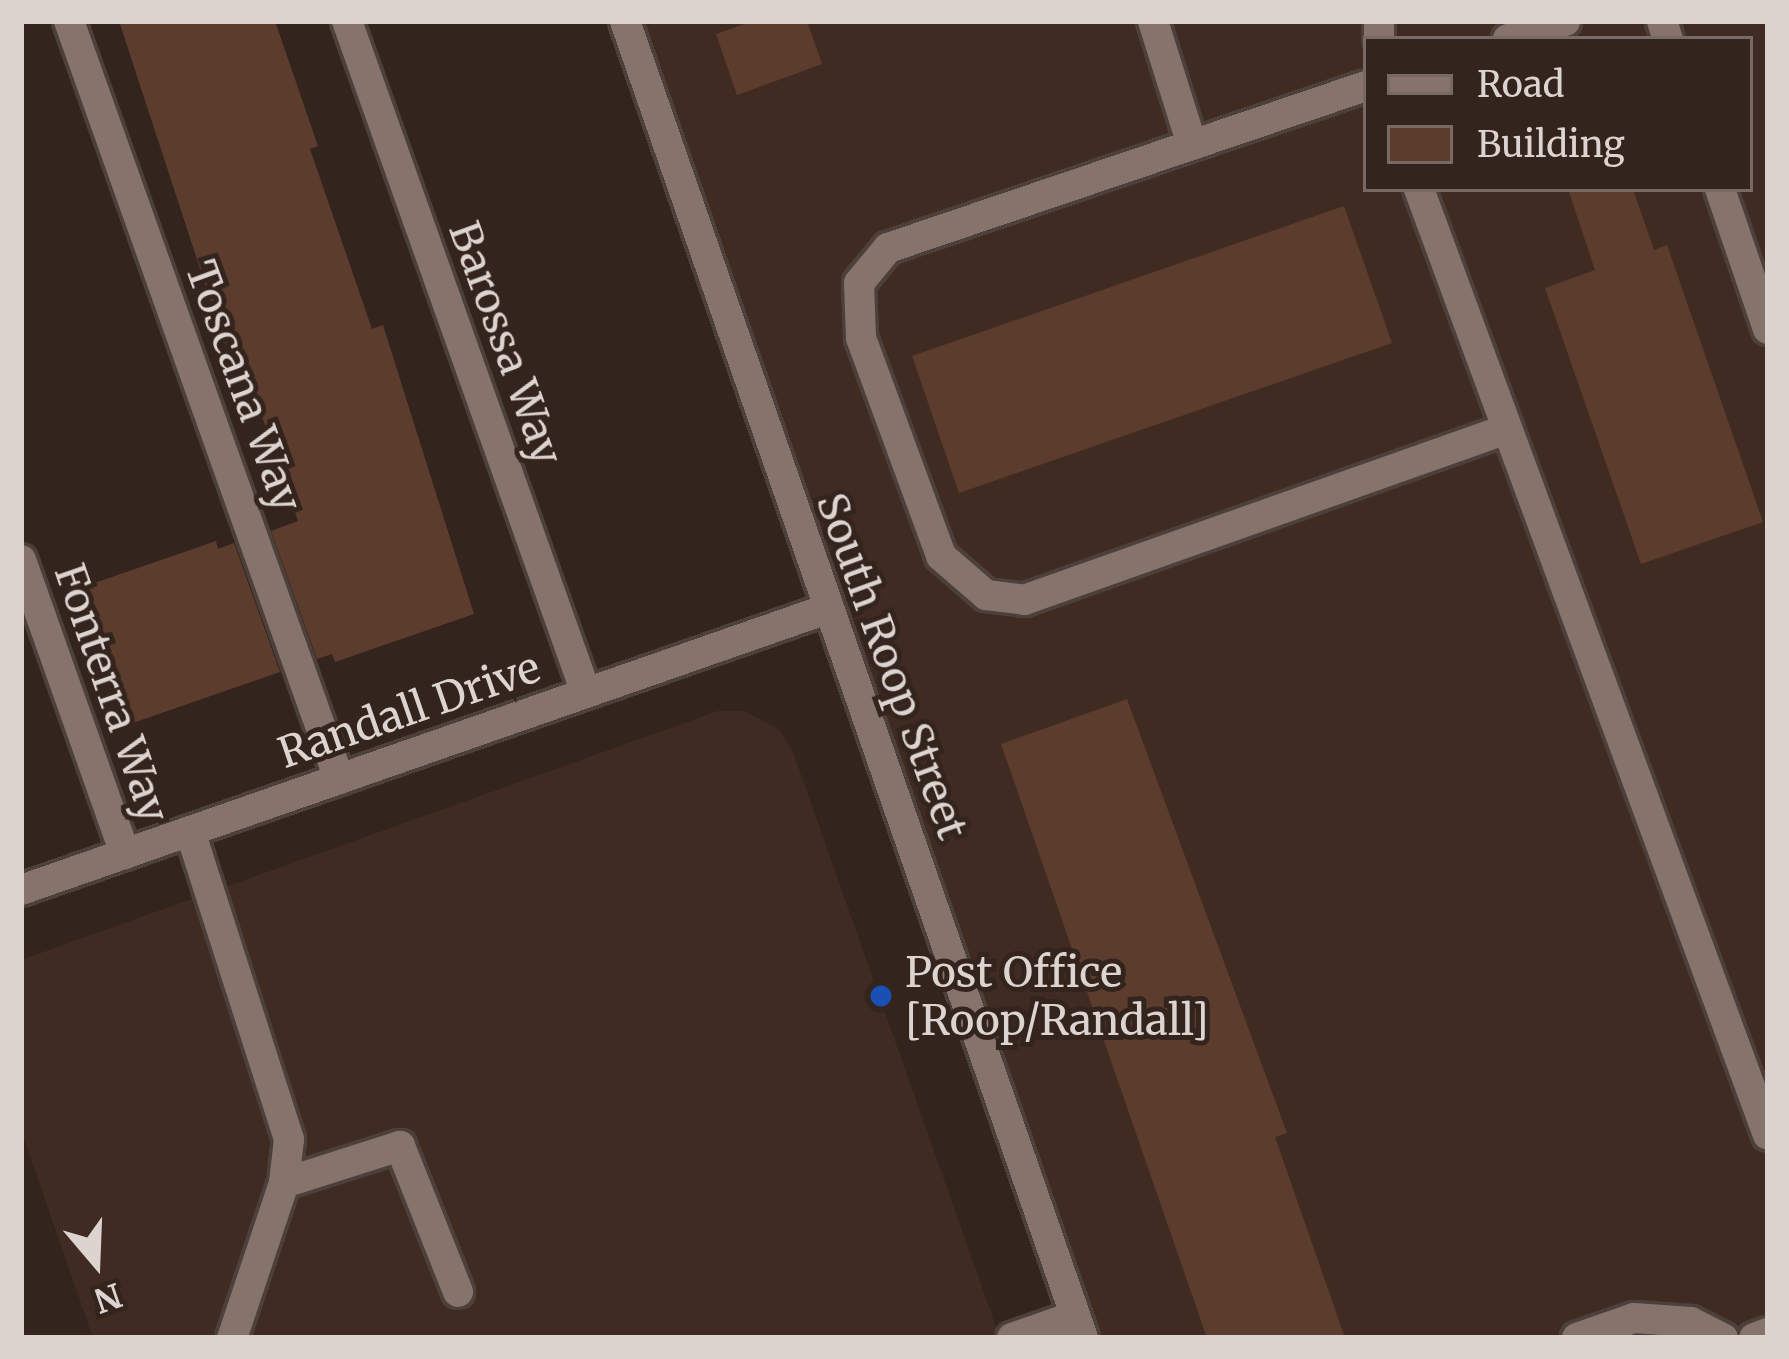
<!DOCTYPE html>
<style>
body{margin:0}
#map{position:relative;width:1789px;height:1359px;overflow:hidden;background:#33241d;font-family:Merriweather,serif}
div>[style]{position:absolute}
.built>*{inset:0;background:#402b22}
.building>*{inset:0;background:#5c3c2d}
.roads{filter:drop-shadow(3px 0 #4d403b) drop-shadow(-3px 0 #4d403b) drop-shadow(0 3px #4d403b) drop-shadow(0 -3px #4d403b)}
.lane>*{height:30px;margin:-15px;padding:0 15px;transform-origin:15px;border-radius:15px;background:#86746c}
.street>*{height:30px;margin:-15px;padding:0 15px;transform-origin:15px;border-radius:15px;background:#86746c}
.secondary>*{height:30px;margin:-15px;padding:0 15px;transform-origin:15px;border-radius:15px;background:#86746c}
.dots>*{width:33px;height:33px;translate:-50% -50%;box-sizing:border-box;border:6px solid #33241d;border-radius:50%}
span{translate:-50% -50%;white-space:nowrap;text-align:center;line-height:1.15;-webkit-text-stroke:10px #33241d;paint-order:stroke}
.street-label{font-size:42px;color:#ddd3cf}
.poi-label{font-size:42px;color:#ddd3cf}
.left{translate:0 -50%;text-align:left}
.frame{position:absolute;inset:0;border:24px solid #ddd3cf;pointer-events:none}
.legend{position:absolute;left:1363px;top:36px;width:390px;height:156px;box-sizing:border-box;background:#33241d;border:3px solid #776a64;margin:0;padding:15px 21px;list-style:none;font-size:36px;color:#ddd3cf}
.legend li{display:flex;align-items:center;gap:24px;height:60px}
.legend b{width:60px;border:3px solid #776a64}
.north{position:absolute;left:36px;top:1203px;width:120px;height:120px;-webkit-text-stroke:9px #33241d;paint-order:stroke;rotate:161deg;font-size:33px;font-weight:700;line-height:48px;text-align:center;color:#ddd3cf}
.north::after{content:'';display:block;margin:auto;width:42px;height:54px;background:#ddd3cf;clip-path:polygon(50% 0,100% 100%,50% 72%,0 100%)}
</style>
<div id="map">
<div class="built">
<i style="clip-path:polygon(evenodd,625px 21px,1768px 21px,1768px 1338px,1077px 1338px,625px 21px,1366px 39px,1750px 39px,1750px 189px,1366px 189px,1366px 39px)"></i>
<i style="clip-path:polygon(718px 711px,745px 711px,780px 730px,793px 752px,1000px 1338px,93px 1338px,21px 1130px,21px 960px)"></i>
</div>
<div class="building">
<i style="clip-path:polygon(119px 21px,275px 21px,318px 146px,310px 149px,372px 329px,383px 325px,474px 614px,335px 662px,332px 654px,317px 659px,271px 531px,298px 521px,237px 344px,226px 348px)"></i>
<i style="clip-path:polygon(753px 21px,807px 21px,822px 64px,737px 95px,716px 34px)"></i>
<i style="clip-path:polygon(1568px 189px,1633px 189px,1654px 250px,1667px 245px,1763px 522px,1641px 564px,1545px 288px,1595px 270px)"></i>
<i style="clip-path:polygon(1344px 206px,1392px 343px,959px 493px,912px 356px)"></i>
<i style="clip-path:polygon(216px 541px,218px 549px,234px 543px,280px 672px,127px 725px,80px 588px)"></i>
<i style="clip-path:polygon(1127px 699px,1287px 1133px,1275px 1137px,1345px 1338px,1207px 1338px,1001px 744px)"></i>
</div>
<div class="roads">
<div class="lane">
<i style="left:69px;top:21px;width:805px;rotate:70.39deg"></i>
<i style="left:347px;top:21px;width:713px;rotate:70.42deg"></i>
<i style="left:1153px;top:21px;width:130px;rotate:72.5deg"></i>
<i style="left:1379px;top:21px;width:18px;rotate:90deg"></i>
<i style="left:1508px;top:39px;width:60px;rotate:-17.5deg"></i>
<i style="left:1366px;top:86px;width:505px;rotate:161.28deg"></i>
<i style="left:888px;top:248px;width:45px;rotate:129.6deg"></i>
<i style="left:859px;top:283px;width:55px;rotate:87.9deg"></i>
<i style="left:861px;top:338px;width:232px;rotate:69.8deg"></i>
<i style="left:941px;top:556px;width:60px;rotate:40.9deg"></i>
<i style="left:986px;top:595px;width:38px;rotate:7deg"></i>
<i style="left:1024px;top:600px;width:512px;rotate:-19.5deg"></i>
<i style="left:1419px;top:189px;width:1008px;rotate:69.75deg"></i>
<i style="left:21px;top:560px;width:312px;rotate:70.5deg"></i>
<i style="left:190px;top:831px;width:324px;rotate:72.2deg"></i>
<i style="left:289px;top:1139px;width:44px;rotate:96.5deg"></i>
<i style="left:284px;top:1183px;width:163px;rotate:108.5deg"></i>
<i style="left:284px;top:1183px;width:122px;rotate:-17.7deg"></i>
<i style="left:400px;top:1146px;width:157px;rotate:68.3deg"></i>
<i style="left:1012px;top:1338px;width:67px;rotate:-19.2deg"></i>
<i style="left:1577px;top:1338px;width:60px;rotate:-19.3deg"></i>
<i style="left:1634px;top:1318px;width:57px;rotate:4deg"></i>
<i style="left:1691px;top:1322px;width:36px;rotate:27deg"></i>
<i style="left:1754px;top:1338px;width:15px;rotate:-20deg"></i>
</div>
<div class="street">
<i style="left:1662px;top:21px;width:19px;rotate:72deg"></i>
<i style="left:1720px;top:189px;width:148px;rotate:71.1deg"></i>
<i style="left:21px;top:890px;width:850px;rotate:-19.22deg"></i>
</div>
<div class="secondary">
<i style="left:625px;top:21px;width:1394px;rotate:70.82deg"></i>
</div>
</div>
<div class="dots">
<i style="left:881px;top:996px;background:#1a4fb4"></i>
</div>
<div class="street-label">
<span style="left:506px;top:343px;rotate:70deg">Barossa Way</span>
<span style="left:244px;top:386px;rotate:70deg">Toscana Way</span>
<span style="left:892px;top:666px;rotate:70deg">South Roop Street</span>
<span style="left:112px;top:693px;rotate:71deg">Fonterra Way</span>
<span style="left:409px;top:710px;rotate:-19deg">Randall Drive</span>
</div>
<div class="poi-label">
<span class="left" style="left:905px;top:996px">Post Office<br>[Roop/Randall]</span>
</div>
<div class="frame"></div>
<ul class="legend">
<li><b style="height:15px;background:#86746c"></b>Road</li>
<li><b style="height:33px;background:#5c3c2d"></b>Building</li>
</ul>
<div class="north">N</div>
</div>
